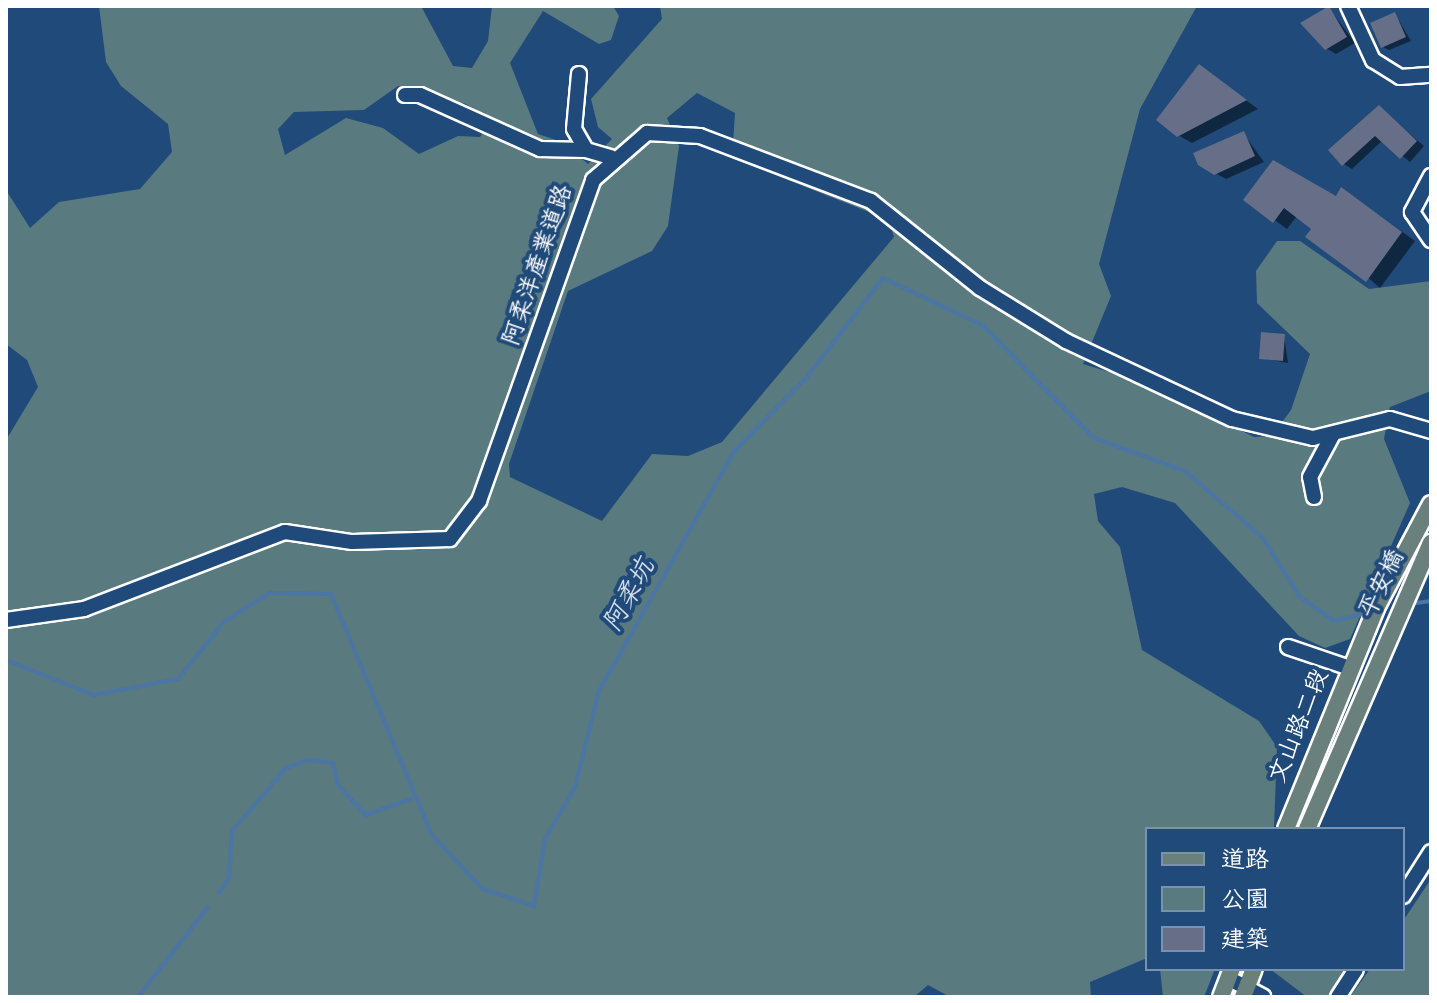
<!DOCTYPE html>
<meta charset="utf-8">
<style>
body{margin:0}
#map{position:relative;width:1437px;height:1003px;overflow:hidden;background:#1f4a7a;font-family:"Gochi Hand","LXGW WenKai TC",sans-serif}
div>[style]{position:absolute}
.green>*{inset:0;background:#597a7f}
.shadow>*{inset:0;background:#0007}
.stream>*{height:4px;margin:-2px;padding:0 2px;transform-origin:2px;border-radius:2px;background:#4a75a4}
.building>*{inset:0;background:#666f87}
.roads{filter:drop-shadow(2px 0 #fff) drop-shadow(-2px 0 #fff) drop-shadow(0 2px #fff) drop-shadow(0 -2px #fff)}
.minor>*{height:14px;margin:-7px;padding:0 7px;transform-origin:7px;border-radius:7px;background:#1f4a7a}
.major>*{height:16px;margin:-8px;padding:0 8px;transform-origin:8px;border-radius:8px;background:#6a807c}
span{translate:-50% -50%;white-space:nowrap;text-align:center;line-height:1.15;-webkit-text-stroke:8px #1f4a7a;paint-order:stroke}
.street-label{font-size:24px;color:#fff}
.water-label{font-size:26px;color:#d2dce8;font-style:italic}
.frame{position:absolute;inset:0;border:8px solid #fff;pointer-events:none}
.legend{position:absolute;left:1145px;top:827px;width:260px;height:144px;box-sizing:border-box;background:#1f4a7a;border:2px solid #7992af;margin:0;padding:10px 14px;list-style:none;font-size:24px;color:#fff}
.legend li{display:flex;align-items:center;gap:16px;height:40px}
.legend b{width:40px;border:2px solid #7992af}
</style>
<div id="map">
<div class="green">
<i style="clip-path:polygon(evenodd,99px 6px,421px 6px,453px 66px,472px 68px,488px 41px,492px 6px,613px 6px,619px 16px,611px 40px,599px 44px,543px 11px,510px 63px,538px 134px,562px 142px,588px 164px,612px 139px,598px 127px,591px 99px,662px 19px,660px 6px,1197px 6px,1140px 109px,1099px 264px,1111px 296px,1083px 364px,1152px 385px,1254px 437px,1272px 436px,1291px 410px,1310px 354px,1257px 303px,1256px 271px,1277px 241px,1300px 241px,1369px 289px,1431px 281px,1431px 391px,1390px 407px,1384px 439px,1410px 503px,1350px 639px,1325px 648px,1299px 636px,1175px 503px,1122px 487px,1094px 494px,1098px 521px,1120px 547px,1142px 650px,1259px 721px,1277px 747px,1274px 829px,1147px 829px,1147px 958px,1090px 982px,1091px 997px,950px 997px,928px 985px,914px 997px,6px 997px,6px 440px,38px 387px,27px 360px,6px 344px,6px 190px,30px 228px,59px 202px,140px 189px,172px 152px,168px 124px,121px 86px,106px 62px,99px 6px,398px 86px,466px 104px,491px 119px,480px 137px,458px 136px,419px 154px,383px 128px,346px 118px,285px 155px,278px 129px,294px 112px,364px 110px,398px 86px,99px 6px,697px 93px,735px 113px,732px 158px,889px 220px,894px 237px,722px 442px,688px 456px,652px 454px,602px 521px,510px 477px,509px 464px,568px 291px,652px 251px,668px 226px,679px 146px,667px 118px,697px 93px)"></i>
<i style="clip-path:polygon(1431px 879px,1431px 997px,1350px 997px,1370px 969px,1403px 969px,1403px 921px)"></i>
<i style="clip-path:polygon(1160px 969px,1215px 969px,1204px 997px,1163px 997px)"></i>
<i style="clip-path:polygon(1270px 969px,1347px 969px,1329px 997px,1307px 997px)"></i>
</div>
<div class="shadow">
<i style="clip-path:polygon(1329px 8px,1355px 43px,1336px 54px,1326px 48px)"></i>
<i style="clip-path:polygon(1395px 14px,1411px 41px,1389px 50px,1383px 47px)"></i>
<i style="clip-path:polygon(1199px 66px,1258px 109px,1192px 143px,1178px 135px)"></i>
<i style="clip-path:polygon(1379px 108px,1424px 146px,1410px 162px,1383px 140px,1352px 169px,1344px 164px)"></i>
<i style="clip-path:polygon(1243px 133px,1264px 162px,1226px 179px,1215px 173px)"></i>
<i style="clip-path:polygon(1355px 198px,1415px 241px,1380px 288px,1297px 216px,1287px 229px,1246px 199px)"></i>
<i style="clip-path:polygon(1284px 336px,1288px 363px,1261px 358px)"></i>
</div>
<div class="stream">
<i style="left:1409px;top:604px;width:22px;rotate:-8deg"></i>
<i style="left:6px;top:660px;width:95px;rotate:21.7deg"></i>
<i style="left:94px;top:695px;width:86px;rotate:-10.8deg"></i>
<i style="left:178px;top:679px;width:73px;rotate:-51.1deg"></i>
<i style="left:224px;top:622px;width:54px;rotate:-32.8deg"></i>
<i style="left:269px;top:593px;width:62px;rotate:0.9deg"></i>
<i style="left:331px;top:594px;width:261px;rotate:67.3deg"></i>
<i style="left:432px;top:835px;width:74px;rotate:46.6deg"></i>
<i style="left:483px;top:889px;width:54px;rotate:18.4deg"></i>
<i style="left:534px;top:906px;width:68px;rotate:-80.7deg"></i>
<i style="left:545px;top:839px;width:60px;rotate:-60deg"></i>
<i style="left:575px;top:787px;width:99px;rotate:-76deg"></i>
<i style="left:599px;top:691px;width:275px;rotate:-60.6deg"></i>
<i style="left:734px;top:451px;width:103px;rotate:-45.4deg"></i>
<i style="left:806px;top:378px;width:126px;rotate:-52.4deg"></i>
<i style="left:883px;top:278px;width:110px;rotate:25.4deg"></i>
<i style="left:982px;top:325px;width:159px;rotate:45.3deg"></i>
<i style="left:1094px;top:438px;width:97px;rotate:19.9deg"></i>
<i style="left:1185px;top:471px;width:101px;rotate:40.6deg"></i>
<i style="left:1262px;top:537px;width:71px;rotate:57.7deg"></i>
<i style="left:1300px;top:597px;width:42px;rotate:35.2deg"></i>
<i style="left:1334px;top:621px;width:36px;rotate:-13deg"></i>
<i style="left:219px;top:893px;width:18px;rotate:-56deg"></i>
<i style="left:229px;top:878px;width:47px;rotate:-86.3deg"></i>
<i style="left:232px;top:831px;width:83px;rotate:-49.4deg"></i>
<i style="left:286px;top:768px;width:23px;rotate:-20deg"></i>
<i style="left:308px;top:760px;width:25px;rotate:7deg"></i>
<i style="left:333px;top:763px;width:23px;rotate:77deg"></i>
<i style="left:338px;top:785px;width:41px;rotate:47deg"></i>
<i style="left:366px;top:815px;width:48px;rotate:-19.6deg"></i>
<i style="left:138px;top:997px;width:114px;rotate:-52.1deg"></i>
</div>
<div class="building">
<i style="clip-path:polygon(1329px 6px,1347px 37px,1325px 50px,1300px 23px)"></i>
<i style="clip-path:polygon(1395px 12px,1406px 37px,1381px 48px,1370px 23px)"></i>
<i style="clip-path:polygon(1199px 64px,1247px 100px,1177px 137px,1156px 120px)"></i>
<i style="clip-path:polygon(1379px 105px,1417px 141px,1400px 159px,1375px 136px,1342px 166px,1328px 150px)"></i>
<i style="clip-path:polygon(1244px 131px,1255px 156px,1214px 175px,1198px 165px,1193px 153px)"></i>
<i style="clip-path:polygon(1273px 160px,1336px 196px,1341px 187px,1402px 232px,1366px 282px,1305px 237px,1311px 229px,1284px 208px,1273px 223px,1243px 200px)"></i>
<i style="clip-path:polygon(1261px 332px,1285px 334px,1283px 361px,1259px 359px)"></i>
</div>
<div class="roads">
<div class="minor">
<i style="left:1348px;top:6px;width:60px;rotate:65.2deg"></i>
<i style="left:1373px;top:60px;width:32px;rotate:32deg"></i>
<i style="left:1400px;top:77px;width:31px;rotate:-4deg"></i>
<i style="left:579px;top:74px;width:55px;rotate:95.2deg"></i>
<i style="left:574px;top:129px;width:24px;rotate:60deg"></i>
<i style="left:586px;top:150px;width:26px;rotate:16deg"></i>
<i style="left:405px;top:95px;width:15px"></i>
<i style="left:420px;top:95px;width:132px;rotate:24.2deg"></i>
<i style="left:540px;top:149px;width:46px;rotate:1.2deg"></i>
<i style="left:1431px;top:176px;width:41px;rotate:117.8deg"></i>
<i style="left:1412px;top:212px;width:34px;rotate:56deg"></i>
<i style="left:1314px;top:497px;width:20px;rotate:-101deg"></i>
<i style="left:1310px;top:477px;width:47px;rotate:-61.8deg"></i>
<i style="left:6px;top:620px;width:79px;rotate:-8deg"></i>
<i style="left:84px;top:609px;width:215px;rotate:-21deg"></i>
<i style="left:285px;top:532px;width:68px;rotate:8.5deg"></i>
<i style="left:352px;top:542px;width:98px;rotate:-1.8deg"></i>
<i style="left:450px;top:539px;width:48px;rotate:-52.7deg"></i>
<i style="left:479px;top:501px;width:341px;rotate:-70.4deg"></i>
<i style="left:593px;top:180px;width:72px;rotate:-41deg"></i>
<i style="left:647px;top:133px;width:53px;rotate:3.2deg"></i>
<i style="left:700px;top:136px;width:183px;rotate:20.8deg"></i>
<i style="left:871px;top:201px;width:139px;rotate:38.6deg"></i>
<i style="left:980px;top:288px;width:101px;rotate:31.6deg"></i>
<i style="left:1066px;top:341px;width:183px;rotate:25.2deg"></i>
<i style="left:1232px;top:419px;width:83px;rotate:13.2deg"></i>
<i style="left:1313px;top:438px;width:79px;rotate:-13.9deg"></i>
<i style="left:1390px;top:419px;width:43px;rotate:16.3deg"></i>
<i style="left:1288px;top:647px;width:65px;rotate:18.7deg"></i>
<i style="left:1403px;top:896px;width:52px;rotate:-57.5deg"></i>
<i style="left:1228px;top:978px;width:40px;rotate:28deg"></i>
<i style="left:1338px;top:997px;width:33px;rotate:-57deg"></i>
</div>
<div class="major">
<i style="left:1286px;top:829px;width:243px;rotate:-67.8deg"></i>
<i style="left:1378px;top:604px;width:113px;rotate:-62.1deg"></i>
<i style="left:1307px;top:829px;width:312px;rotate:-66.6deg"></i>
<i style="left:1221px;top:997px;width:30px;rotate:-69deg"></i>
<i style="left:1243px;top:997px;width:30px;rotate:-69deg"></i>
</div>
</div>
<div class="street-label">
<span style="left:540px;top:266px;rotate:-71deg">阿柔洋產業道路</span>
<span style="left:1384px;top:585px;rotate:-64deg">平安橋</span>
<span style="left:1301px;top:727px;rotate:-68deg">文山路二段</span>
</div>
<div class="water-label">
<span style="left:632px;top:597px;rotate:-61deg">阿柔坑</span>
</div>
<div class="frame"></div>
<ul class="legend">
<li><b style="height:10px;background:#6a807c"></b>道路</li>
<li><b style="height:22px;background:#597a7f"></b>公園</li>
<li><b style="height:22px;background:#666f87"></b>建築</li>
</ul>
</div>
